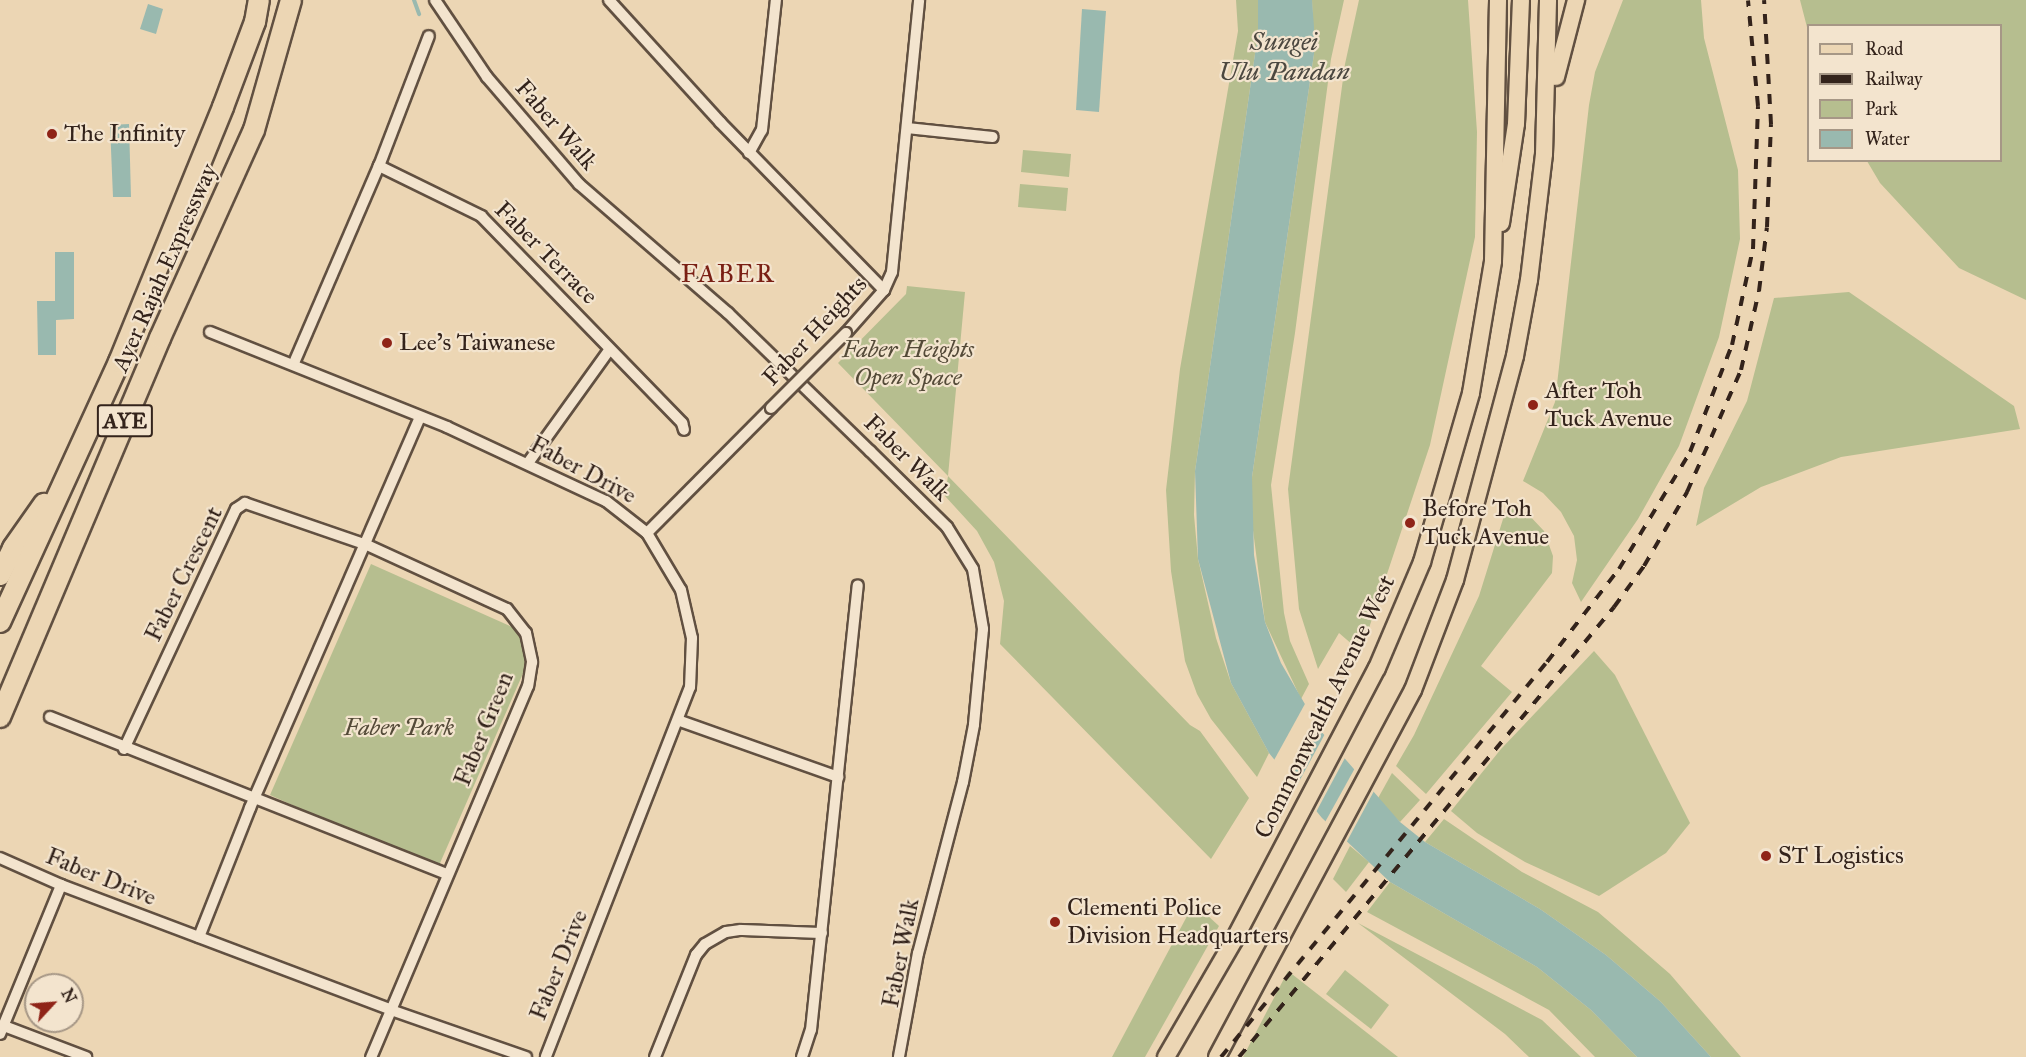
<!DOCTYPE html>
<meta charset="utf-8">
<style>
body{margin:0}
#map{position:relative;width:2026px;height:1057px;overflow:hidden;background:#ecd6b4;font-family:"IM FELL Great Primer",serif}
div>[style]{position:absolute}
.green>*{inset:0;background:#b6be8f}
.water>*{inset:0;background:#99b9af}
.pier>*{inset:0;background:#ecd6b4}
.stream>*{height:4px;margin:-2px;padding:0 2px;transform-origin:2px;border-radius:2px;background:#99b9af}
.roads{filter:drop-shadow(2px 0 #615041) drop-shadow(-2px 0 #615041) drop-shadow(0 2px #615041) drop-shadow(0 -2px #615041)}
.street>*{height:10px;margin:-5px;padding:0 5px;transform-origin:5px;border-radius:5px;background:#f3e4ce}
.primary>*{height:16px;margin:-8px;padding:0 8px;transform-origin:8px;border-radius:8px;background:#ecd6b4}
.highway>*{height:20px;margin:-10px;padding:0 10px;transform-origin:10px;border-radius:10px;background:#ecd6b4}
.rail>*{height:4px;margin-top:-2px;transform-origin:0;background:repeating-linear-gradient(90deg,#33231b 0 10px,transparent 0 20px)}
.bridges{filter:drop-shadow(2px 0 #615041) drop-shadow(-2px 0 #615041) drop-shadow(0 2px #615041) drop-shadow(0 -2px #615041)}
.street-bridge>*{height:10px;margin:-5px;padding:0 5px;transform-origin:5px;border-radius:5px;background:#f3e4ce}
.dots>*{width:16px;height:16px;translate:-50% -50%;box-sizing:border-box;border:3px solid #f3e4ce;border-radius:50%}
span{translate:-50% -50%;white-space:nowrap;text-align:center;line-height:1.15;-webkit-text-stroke:4.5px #f3e4ce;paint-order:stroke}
.shield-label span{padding:2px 4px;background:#f3e4ce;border:2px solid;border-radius:4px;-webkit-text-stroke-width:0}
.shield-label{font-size:22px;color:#33231b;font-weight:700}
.street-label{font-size:24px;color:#33231b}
.poi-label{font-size:24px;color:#33231b}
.left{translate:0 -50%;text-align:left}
.park-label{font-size:24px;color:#544a38;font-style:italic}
.water-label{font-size:26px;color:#4c4840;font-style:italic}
.neighbourhood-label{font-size:26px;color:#7a1f14;letter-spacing:1.5px}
.legend{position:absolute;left:1807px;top:24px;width:195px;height:138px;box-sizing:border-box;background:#f3e4ce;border:2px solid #a69786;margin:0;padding:8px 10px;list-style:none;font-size:18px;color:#33231b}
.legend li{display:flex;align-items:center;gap:12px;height:30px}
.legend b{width:30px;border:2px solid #a69786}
.north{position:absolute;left:24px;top:973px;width:60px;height:60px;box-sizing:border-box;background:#f3e4ce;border:2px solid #a69786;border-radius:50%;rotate:64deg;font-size:16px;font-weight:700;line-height:24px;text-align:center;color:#33231b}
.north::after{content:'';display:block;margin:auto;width:21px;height:27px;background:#8f2418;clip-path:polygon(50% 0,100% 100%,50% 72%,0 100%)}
</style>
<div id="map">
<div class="green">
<i style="clip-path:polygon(1236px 0,1258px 0,1258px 33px,1195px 471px,1194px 515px,1198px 559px,1216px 638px,1231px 683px,1269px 753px,1257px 777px,1211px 719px,1197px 694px,1185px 661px,1171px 571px,1166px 490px,1180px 369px,1238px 31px)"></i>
<i style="clip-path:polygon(1312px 0,1344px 0,1331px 59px,1295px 333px,1271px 485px,1284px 613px,1290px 641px,1309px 684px,1301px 699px,1265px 622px,1251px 515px,1252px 477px,1314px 54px)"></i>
<i style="clip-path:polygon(1359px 0,1468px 0,1477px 132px,1475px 237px,1430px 445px,1361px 652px,1339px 633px,1318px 669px,1299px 609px,1288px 489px,1345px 64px)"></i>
<i style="clip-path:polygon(1623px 0,1701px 0,1704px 38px,1738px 170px,1740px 239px,1719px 337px,1679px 446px,1638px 519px,1581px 602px,1572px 583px,1577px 560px,1574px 536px,1561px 512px,1543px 493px,1523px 481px,1555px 402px,1589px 105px,1595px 72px)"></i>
<i style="clip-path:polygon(1800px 0,2026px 0,2026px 300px,1959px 268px,1880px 183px,1867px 161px,2000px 160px,2000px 26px,1808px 26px,1808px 31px)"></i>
<i style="clip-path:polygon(1023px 150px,1071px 154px,1069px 177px,1021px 172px)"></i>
<i style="clip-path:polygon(1020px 184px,1068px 188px,1066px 211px,1018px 207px)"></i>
<i style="clip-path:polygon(907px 286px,965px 292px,948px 476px,1190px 725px,1200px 731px,1249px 798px,1211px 859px,1000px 644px,1004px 601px,994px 562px,977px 531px,945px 496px,948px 476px,838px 363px,906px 294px)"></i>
<i style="clip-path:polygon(1849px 292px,2014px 406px,2020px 429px,1841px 457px,1761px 487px,1696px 526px,1704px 488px,1747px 401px,1774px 298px)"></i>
<i style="clip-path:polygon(1508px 503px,1527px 513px,1544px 531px,1553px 556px,1552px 573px,1481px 666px,1512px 692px,1426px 794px,1396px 766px,1414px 735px,1479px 596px)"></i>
<i style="clip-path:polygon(371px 564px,521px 631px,528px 662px,437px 870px,270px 795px)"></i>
<i style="clip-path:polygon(1594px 651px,1615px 675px,1690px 823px,1666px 853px,1599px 896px,1525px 862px,1477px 833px,1451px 811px,1501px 749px)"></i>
<i style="clip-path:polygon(1392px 773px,1420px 800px,1400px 822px,1377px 800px)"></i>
<i style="clip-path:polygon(1444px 819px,1522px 872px,1598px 912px,1670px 974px,1741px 1057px,1711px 1057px,1661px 1002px,1606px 955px,1540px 909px,1425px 842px)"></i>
<i style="clip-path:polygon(1350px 846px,1369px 862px,1346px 892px,1333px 879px)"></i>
<i style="clip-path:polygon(1390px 882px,1537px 967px,1591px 1010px,1637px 1057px,1595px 1057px,1549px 1010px,1367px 912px)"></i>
<i style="clip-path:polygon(1194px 903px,1219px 926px,1145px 1057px,1112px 1057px)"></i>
<i style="clip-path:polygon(1358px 923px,1542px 1020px,1581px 1057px,1529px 1057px,1505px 1034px)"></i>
<i style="clip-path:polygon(1345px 970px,1389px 1005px,1371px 1029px,1326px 994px)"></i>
<i style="clip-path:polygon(1288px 971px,1398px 1057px,1243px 1057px)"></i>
</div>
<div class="water">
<i style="clip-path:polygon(1258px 0,1312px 0,1314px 27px,1314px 54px,1252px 477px,1254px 555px,1265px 622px,1281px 663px,1320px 730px,1400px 822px,1425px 842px,1540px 909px,1606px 955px,1661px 1002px,1711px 1057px,1637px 1057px,1591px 1010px,1537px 967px,1390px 882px,1322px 818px,1269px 753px,1231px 683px,1198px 559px,1195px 471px,1258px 33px)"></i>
<i style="clip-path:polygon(148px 4px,163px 9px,156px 34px,140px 29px)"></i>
<i style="clip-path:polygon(1082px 9px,1106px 11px,1099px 112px,1076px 110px)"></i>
<i style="clip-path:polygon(129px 124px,131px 197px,113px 197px,110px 125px)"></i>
<i style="clip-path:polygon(55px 252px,74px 252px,74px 319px,56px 320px,56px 355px,38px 355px,37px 301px,55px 301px)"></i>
</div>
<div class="pier">
<i style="clip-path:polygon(1306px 702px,1320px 724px,1289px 782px,1273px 762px)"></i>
<i style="clip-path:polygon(1326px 732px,1346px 756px,1315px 814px,1295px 789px)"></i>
<i style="clip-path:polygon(1355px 768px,1374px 791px,1345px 845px,1324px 824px)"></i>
</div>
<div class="stream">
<i style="left:414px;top:0;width:15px;rotate:70deg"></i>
</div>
<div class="roads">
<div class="street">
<i style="left:435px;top:0;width:93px;rotate:56deg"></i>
<i style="left:487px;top:77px;width:141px;rotate:49.3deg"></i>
<i style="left:579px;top:184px;width:197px;rotate:40.9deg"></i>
<i style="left:728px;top:313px;width:198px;rotate:44.2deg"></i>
<i style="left:870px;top:451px;width:108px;rotate:44.6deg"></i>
<i style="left:947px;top:527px;width:49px;rotate:58.2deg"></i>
<i style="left:973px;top:569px;width:61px;rotate:80.5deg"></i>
<i style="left:983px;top:629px;width:96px;rotate:95.4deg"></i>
<i style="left:974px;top:725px;width:58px;rotate:100.9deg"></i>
<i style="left:963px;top:782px;width:177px;rotate:104.7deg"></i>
<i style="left:918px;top:953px;width:106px;rotate:100.4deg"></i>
<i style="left:609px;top:0;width:165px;rotate:47.7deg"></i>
<i style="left:720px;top:122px;width:235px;rotate:45.7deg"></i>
<i style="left:907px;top:128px;width:86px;rotate:6deg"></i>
<i style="left:749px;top:153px;width:26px;rotate:-61deg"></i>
<i style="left:762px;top:130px;width:131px;rotate:-83.9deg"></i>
<i style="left:379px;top:166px;width:114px;rotate:26.1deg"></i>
<i style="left:481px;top:216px;width:289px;rotate:45.8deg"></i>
<i style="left:682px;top:423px;width:7px;rotate:74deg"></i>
<i style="left:210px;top:332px;width:255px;rotate:21.8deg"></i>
<i style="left:447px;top:427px;width:175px;rotate:25deg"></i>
<i style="left:606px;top:501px;width:52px;rotate:38deg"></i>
<i style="left:647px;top:533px;width:66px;rotate:59.2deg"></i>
<i style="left:681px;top:590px;width:49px;rotate:77.1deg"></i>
<i style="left:692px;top:638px;width:49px;rotate:92.3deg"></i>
<i style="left:690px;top:687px;width:397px;rotate:111.3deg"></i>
<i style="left:846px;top:333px;width:57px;rotate:-48.5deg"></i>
<i style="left:884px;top:290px;width:20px;rotate:-66deg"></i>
<i style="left:892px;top:272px;width:273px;rotate:-84.3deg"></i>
<i style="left:294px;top:363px;width:215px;rotate:-66.7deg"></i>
<i style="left:379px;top:166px;width:139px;rotate:-69deg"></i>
<i style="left:528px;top:463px;width:140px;rotate:-54.3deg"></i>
<i style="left:647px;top:533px;width:176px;rotate:-45.2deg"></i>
<i style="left:50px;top:717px;width:426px;rotate:21.6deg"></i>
<i style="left:680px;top:721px;width:168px;rotate:19.5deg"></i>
<i style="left:124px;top:749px;width:265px;rotate:-65deg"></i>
<i style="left:236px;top:509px;width:11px;rotate:-34deg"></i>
<i style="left:245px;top:503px;width:129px;rotate:19deg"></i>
<i style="left:367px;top:545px;width:154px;rotate:24.6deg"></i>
<i style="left:507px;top:609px;width:31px;rotate:52deg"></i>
<i style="left:526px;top:633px;width:30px;rotate:78deg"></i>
<i style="left:532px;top:662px;width:24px;rotate:99deg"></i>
<i style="left:528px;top:686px;width:403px;rotate:112.9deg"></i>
<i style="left:0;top:858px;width:67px;rotate:23.9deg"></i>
<i style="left:61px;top:885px;width:353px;rotate:20.7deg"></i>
<i style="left:391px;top:1010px;width:143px;rotate:19.2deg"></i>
<i style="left:199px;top:937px;width:139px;rotate:-68.4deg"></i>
<i style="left:250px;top:808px;width:426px;rotate:-66.5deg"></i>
<i style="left:4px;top:1026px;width:88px;rotate:20.7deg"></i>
<i style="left:0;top:1034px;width:161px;rotate:-67.7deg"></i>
<i style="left:655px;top:1057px;width:110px;rotate:-68.1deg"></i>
<i style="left:696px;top:955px;width:14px;rotate:-51deg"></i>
<i style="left:705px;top:944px;width:24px;rotate:-30deg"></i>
<i style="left:726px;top:932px;width:15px;rotate:-8deg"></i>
<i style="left:741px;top:930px;width:81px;rotate:2.1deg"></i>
<i style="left:802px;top:1057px;width:28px;rotate:-72deg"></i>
<i style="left:811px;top:1030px;width:447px;rotate:-84deg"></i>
</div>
<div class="primary">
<i style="left:1556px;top:77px;width:80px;rotate:-75.4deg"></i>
<i style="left:1501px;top:223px;width:100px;rotate:-81.4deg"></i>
<i style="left:1516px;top:124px;width:124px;rotate:-87.7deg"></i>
<i style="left:1166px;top:1057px;width:135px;rotate:-59.8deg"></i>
<i style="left:1234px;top:940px;width:307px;rotate:-62.3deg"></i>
<i style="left:1377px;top:668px;width:115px;rotate:-67deg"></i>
<i style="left:1422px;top:562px;width:176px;rotate:-73.8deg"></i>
<i style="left:1471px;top:393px;width:134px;rotate:-80.5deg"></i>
<i style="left:1493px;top:261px;width:261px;rotate:-88.9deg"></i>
<i style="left:1217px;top:1057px;width:416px;rotate:-61.9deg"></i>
<i style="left:1413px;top:690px;width:118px;rotate:-69.1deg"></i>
<i style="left:1455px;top:580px;width:232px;rotate:-75deg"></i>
<i style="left:1515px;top:356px;width:77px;rotate:-79.6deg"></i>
<i style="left:1529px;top:280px;width:127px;rotate:-83.2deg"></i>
<i style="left:1544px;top:154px;width:154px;rotate:-88.5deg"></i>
</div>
<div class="highway">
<i style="left:0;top:575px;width:30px;rotate:-64deg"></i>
<i style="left:13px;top:548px;width:54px;rotate:-54.8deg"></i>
<i style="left:0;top:622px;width:286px;rotate:-65.4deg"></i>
<i style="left:119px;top:362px;width:275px;rotate:-67.8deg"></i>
<i style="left:223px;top:107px;width:91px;rotate:-69.4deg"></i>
<i style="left:255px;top:22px;width:22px;rotate:-80deg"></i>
<i style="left:0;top:717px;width:411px;rotate:-67.1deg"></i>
<i style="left:160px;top:338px;width:228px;rotate:-65.7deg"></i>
<i style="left:254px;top:130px;width:135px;rotate:-74.1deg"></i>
</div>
</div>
<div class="rail">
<i style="left:1221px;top:1057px;width:512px;rotate:-50.47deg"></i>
<i style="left:1547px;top:662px;width:118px;rotate:-52.3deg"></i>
<i style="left:1619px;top:569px;width:137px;rotate:-58.7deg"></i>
<i style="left:1690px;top:452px;width:115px;rotate:-68.6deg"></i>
<i style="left:1732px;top:345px;width:98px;rotate:-77.7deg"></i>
<i style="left:1753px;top:249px;width:143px;rotate:-88deg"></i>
<i style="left:1758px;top:106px;width:106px;rotate:-95.4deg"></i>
<i style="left:1239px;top:1057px;width:586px;rotate:-50.19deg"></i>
<i style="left:1614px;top:607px;width:51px;rotate:-53.8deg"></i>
<i style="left:1644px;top:566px;width:86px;rotate:-59.8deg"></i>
<i style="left:1687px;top:492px;width:133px;rotate:-66.1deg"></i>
<i style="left:1741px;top:370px;width:81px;rotate:-77.2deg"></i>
<i style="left:1759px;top:291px;width:64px;rotate:-82.9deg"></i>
<i style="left:1767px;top:227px;width:103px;rotate:-87.8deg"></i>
<i style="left:1771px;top:124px;width:124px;rotate:-93.2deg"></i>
</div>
<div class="bridges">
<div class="street-bridge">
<i style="left:771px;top:408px;width:106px;rotate:-45deg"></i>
</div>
</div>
<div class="dots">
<i style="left:52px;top:134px;background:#8f2418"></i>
<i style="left:387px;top:343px;background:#8f2418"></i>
<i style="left:1533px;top:405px;background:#8f2418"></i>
<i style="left:1410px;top:523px;background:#8f2418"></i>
<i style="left:1766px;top:856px;background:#8f2418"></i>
<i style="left:1055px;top:922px;background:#8f2418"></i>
</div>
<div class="shield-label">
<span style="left:125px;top:421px">AYE</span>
</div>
<div class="street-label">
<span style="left:556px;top:125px;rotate:49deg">Faber Walk</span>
<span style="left:546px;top:253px;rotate:45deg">Faber Terrace</span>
<span style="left:165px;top:268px;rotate:-66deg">Ayer Rajah Expressway</span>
<span style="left:815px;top:331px;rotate:-47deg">Faber Heights</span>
<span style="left:907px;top:458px;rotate:45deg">Faber Walk</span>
<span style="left:583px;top:470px;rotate:28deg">Faber Drive</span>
<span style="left:184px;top:574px;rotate:-64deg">Faber Crescent</span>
<span style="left:1325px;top:707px;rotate:-64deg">Commonwealth Avenue West</span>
<span style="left:484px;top:729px;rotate:-68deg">Faber Green</span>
<span style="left:101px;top:877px;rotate:22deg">Faber Drive</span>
<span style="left:901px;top:953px;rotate:-79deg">Faber Walk</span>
<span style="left:559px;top:965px;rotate:-68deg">Faber Drive</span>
</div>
<div class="poi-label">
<span class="left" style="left:64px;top:134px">The Infinity</span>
<span class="left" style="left:399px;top:343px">Lee’s Taiwanese</span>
<span class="left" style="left:1545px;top:405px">After Toh<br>Tuck Avenue</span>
<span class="left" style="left:1422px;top:523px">Before Toh<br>Tuck Avenue</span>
<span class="left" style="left:1778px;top:856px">ST Logistics</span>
<span class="left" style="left:1067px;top:922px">Clementi Police<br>Division Headquarters</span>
</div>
<div class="park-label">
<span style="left:908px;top:364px">Faber Heights<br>Open Space</span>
<span style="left:399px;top:728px">Faber Park</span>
</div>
<div class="water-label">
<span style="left:1284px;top:57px">Sungei<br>Ulu Pandan</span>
</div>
<div class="neighbourhood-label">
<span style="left:728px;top:274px">FABER</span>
</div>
<ul class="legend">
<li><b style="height:8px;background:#ecd6b4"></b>Road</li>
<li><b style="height:8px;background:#33231b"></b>Railway</li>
<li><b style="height:16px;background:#b6be8f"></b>Park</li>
<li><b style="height:16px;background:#99b9af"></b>Water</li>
</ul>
<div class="north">N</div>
</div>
